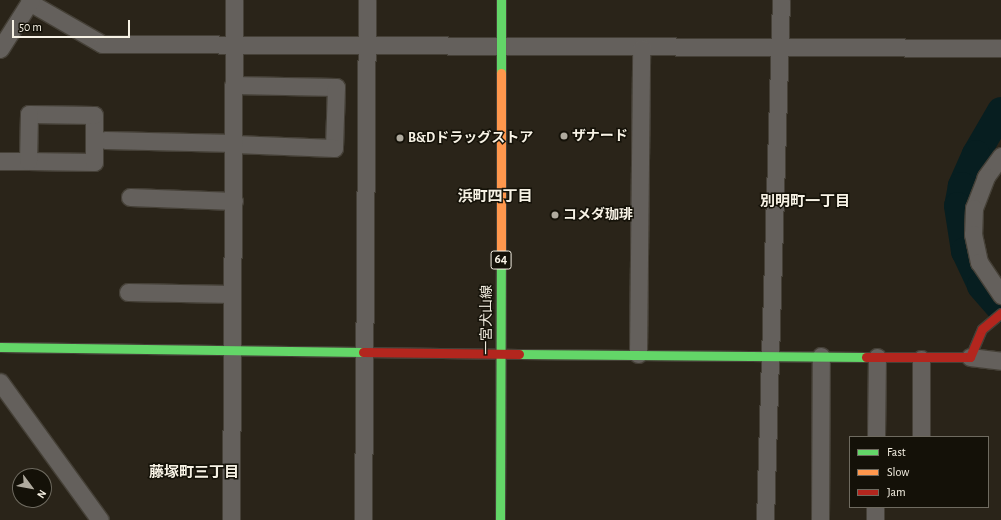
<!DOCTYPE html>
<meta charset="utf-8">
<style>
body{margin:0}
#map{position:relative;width:1001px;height:520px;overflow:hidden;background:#2a2419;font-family:"Alegreya Sans","Noto Sans JP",sans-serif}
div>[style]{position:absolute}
.river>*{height:28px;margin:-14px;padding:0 14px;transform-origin:14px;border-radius:14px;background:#071e20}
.roads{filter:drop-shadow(1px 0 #454037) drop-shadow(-1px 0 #454037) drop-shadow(0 1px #454037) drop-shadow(0 -1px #454037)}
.street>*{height:17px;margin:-8.5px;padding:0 8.5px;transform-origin:8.5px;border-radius:8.5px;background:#64605c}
.fast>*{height:9px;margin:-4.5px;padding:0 4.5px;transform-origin:4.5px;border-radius:4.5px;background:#63d668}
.slow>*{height:9px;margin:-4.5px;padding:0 4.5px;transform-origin:4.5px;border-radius:4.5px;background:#ff974d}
.jam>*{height:9px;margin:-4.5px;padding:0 4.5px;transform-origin:4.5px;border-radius:4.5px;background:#b3261e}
.dots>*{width:11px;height:11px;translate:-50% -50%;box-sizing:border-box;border:2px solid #141108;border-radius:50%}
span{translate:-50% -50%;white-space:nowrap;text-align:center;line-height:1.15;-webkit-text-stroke:3px #141108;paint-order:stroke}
.shield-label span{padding:1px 3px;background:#141108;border:1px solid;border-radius:3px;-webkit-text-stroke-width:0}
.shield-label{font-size:13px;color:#f7f2e5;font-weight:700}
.poi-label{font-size:14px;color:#f7f2e5;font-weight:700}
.left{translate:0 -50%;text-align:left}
.street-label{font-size:14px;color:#f7f2e5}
.neighbourhood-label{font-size:15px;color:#f7f2e5;font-weight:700}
.legend{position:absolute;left:849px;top:436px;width:140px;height:72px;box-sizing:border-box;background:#141108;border:1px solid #6f6b60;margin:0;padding:5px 7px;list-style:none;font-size:12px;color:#f7f2e5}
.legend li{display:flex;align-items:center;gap:8px;height:20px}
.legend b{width:20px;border:1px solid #6f6b60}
.north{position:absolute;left:12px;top:468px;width:40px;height:40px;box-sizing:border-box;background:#141108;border:1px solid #6f6b60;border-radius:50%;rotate:122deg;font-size:11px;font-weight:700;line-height:16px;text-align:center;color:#f7f2e5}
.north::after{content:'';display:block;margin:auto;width:14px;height:18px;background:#afaa9e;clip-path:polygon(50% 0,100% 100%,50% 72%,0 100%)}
.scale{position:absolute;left:12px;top:20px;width:118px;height:18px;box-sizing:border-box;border:2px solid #f7f2e5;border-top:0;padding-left:5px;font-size:12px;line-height:14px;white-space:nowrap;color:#f7f2e5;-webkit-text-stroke:3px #141108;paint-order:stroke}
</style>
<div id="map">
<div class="river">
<i style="left:1001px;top:111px;width:50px;rotate:120.2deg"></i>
<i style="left:976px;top:154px;width:35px;rotate:114deg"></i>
<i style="left:962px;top:186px;width:20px;rotate:101deg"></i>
<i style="left:958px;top:206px;width:46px;rotate:81.2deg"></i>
<i style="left:965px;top:251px;width:38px;rotate:65deg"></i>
<i style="left:981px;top:286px;width:30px;rotate:49deg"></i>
</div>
<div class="roads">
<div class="street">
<i style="left:29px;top:2px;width:84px;rotate:29.9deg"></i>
<i style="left:102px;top:44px;width:899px;rotate:0.25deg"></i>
<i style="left:0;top:49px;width:58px;rotate:-57.7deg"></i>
<i style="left:233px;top:85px;width:103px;rotate:1.1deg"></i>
<i style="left:336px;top:87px;width:61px;rotate:91.9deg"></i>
<i style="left:334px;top:148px;width:100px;rotate:-177.7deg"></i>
<i style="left:105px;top:140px;width:129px;rotate:1.3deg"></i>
<i style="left:1001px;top:156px;width:26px;rotate:126deg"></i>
<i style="left:986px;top:177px;width:33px;rotate:111deg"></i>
<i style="left:974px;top:208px;width:26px;rotate:92deg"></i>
<i style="left:973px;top:234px;width:29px;rotate:78deg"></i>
<i style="left:979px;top:262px;width:40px;rotate:56deg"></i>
<i style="left:0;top:161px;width:28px"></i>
<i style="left:28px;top:161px;width:66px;rotate:0.9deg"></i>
<i style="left:94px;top:162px;width:47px;rotate:-90deg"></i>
<i style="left:94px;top:115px;width:65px;rotate:-179.1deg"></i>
<i style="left:29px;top:114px;width:47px;rotate:91.2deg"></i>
<i style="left:130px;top:197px;width:104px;rotate:2.2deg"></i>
<i style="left:128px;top:292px;width:104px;rotate:1.1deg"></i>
<i style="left:638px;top:354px;width:306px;rotate:-89.4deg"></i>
<i style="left:970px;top:357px;width:31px;rotate:7deg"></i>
<i style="left:0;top:382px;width:170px;rotate:54.1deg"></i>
<i style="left:876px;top:437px;width:80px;rotate:-89.3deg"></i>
<i style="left:921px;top:437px;width:78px;rotate:-90deg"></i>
<i style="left:231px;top:520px;width:520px;rotate:-89.67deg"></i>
<i style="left:363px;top:520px;width:520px;rotate:-89.56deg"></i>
<i style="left:765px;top:520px;width:520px;rotate:-88.24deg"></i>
<i style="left:820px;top:520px;width:164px;rotate:-89.7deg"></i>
<i style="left:875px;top:520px;width:13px;rotate:-90deg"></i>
</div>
<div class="fast">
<i style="left:501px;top:73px;width:73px;rotate:-90deg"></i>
<i style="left:0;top:347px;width:363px;rotate:0.8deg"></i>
<i style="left:519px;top:354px;width:347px;rotate:0.5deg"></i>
<i style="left:500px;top:520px;width:271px;rotate:-89.8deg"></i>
</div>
<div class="slow">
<i style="left:501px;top:249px;width:176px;rotate:-90deg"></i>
</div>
<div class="jam">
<i style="left:363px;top:352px;width:156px;rotate:0.7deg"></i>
<i style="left:866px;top:357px;width:104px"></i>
<i style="left:970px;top:357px;width:30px;rotate:-67deg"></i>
<i style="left:982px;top:329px;width:25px;rotate:-40deg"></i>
</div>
</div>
<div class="dots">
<i style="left:564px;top:136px;background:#afaa9e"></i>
<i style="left:400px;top:138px;background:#afaa9e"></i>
<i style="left:555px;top:215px;background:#afaa9e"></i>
</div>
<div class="shield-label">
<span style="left:501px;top:260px">64</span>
</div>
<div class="poi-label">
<span class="left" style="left:572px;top:136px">ザナード</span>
<span class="left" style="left:408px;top:138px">B&amp;Dドラッグストア</span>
<span class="left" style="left:563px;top:215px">コメダ珈琲</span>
</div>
<div class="street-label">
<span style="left:487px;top:320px;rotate:-90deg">一宮犬山線</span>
</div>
<div class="neighbourhood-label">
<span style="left:495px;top:197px">浜町四丁目</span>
<span style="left:805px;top:202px">別明町一丁目</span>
<span style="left:194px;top:473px">藤塚町三丁目</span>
</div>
<ul class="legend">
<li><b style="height:5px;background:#63d668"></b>Fast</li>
<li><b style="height:5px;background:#ff974d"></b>Slow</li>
<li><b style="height:5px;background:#b3261e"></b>Jam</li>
</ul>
<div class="north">N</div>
<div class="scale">50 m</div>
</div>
